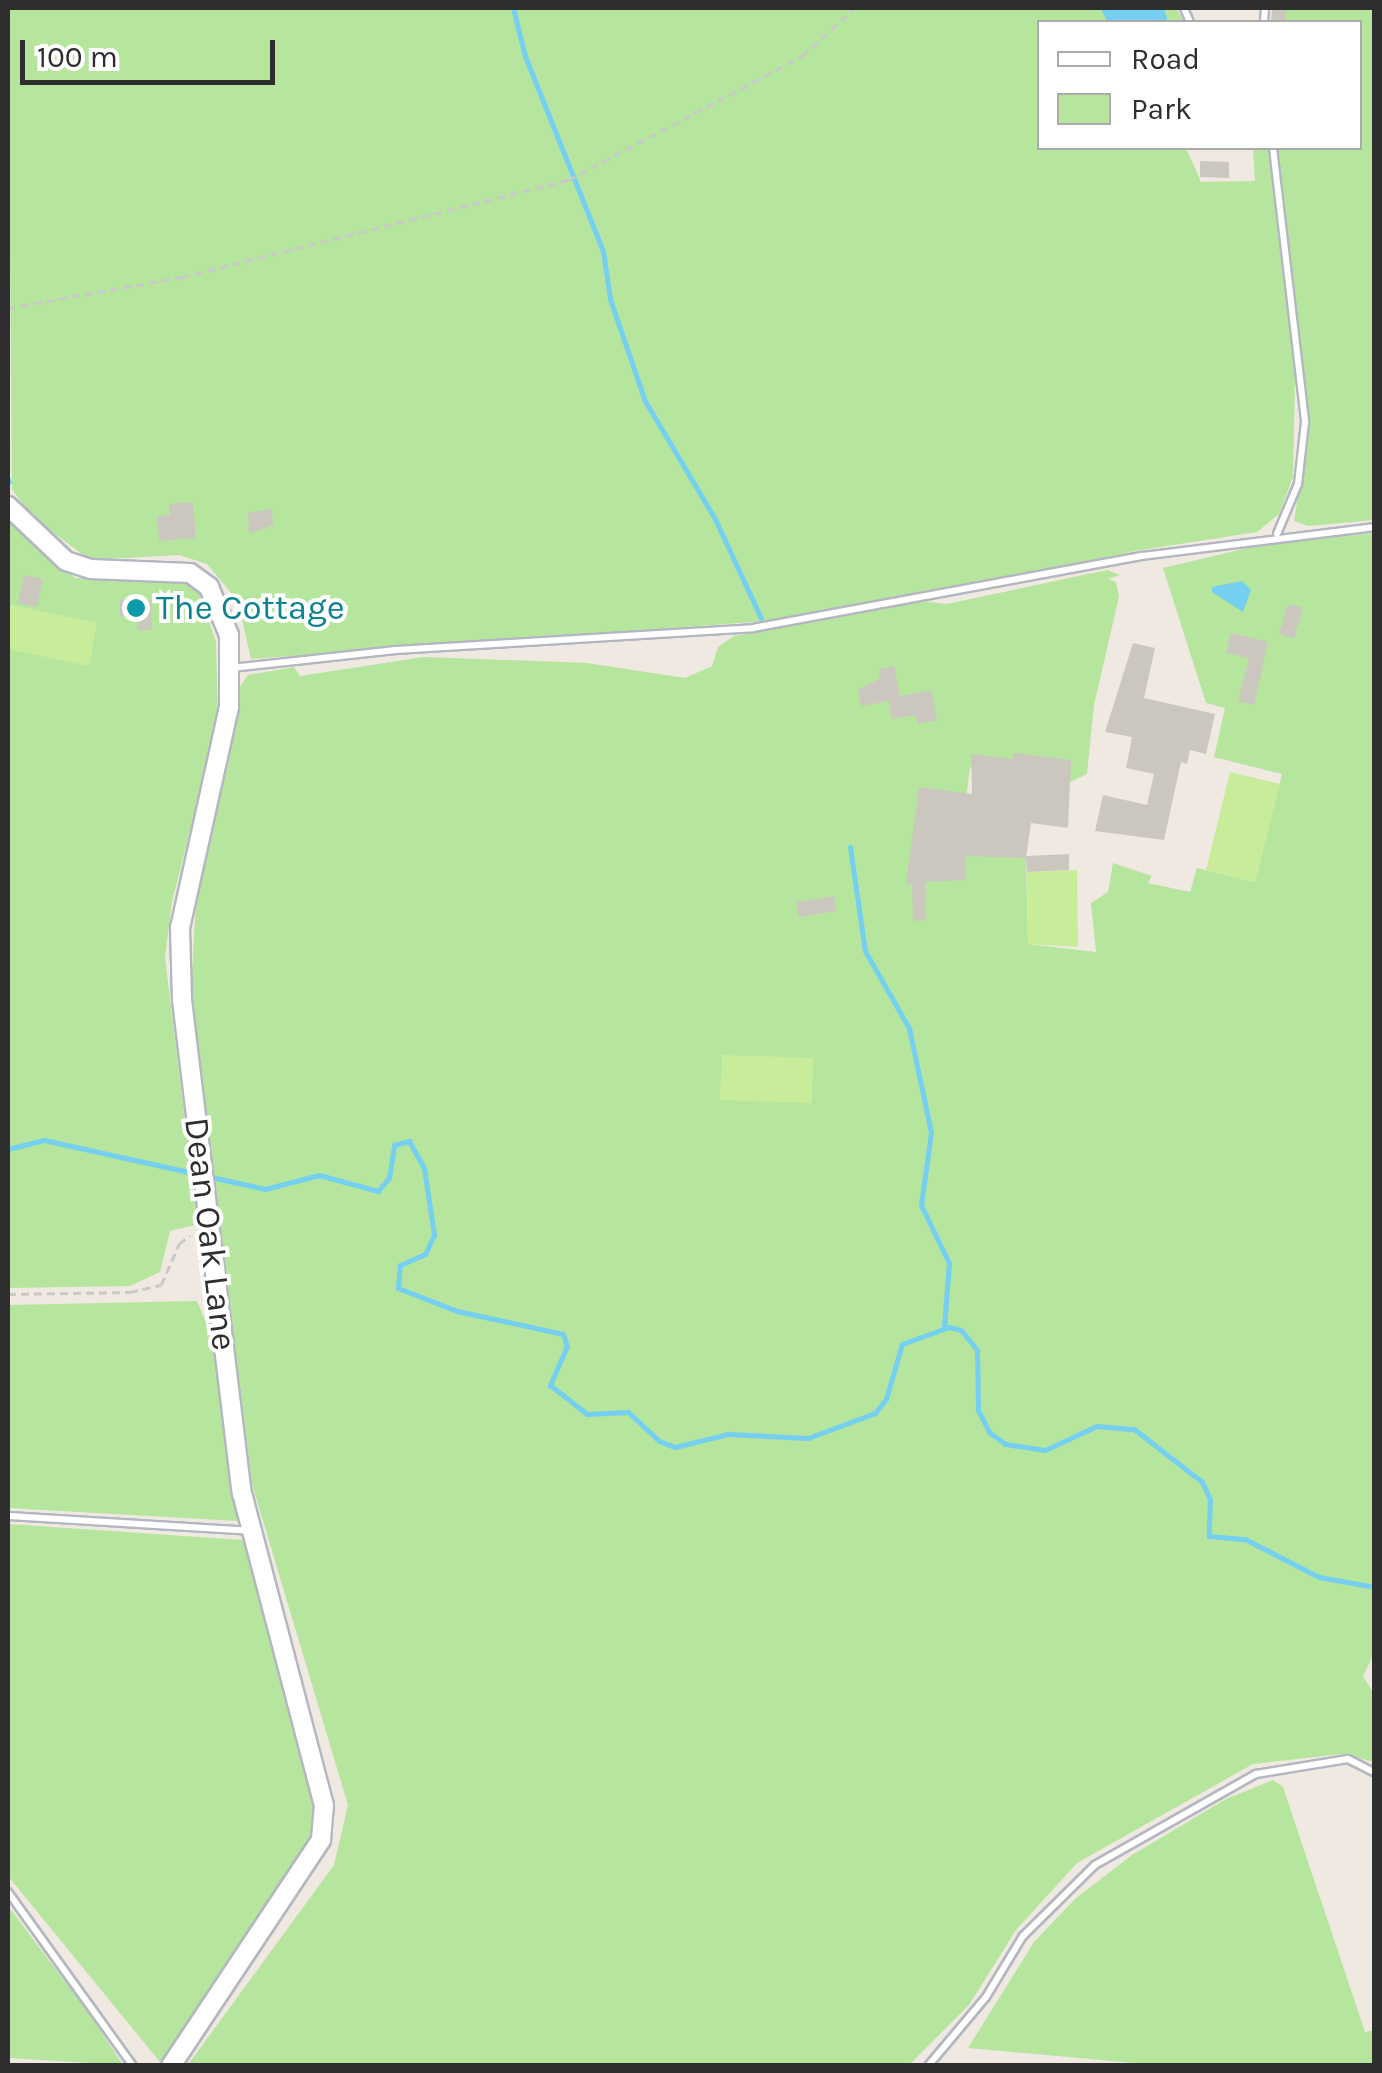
<!DOCTYPE html>
<style>
body{margin:0}
#map{position:relative;width:1382px;height:2073px;overflow:hidden;background:#efe9e1;font-family:Karla,sans-serif}
div>[style]{position:absolute}
.green>*{inset:0;background:#b6e59e}
.pitch>*{inset:0;background:#c9ec9a}
.water>*{inset:0;background:#75cff0}
.stream>*{height:5px;margin:-2.5px;padding:0 2.5px;transform-origin:2.5px;border-radius:2.5px;background:#75cff0}
.building>*{inset:0;background:#cbc7bf}
.path>*{height:2.5px;margin-top:-1.25px;transform-origin:0;background:repeating-linear-gradient(90deg,#c9c9c9 0 8px,transparent 0 13px)}
.roads{filter:drop-shadow(2px 0 #b4b7c1) drop-shadow(-2px 0 #b4b7c1) drop-shadow(0 2px #b4b7c1) drop-shadow(0 -2px #b4b7c1)}
.service>*{height:6px;margin:-3px;padding:0 3px;transform-origin:3px;border-radius:3px;background:#fff}
.tertiary>*{height:18px;margin:-9px;padding:0 9px;transform-origin:9px;border-radius:9px;background:#fff}
.dots>*{width:28px;height:28px;translate:-50% -50%;box-sizing:border-box;border:5px solid #fff;border-radius:50%}
span{translate:-50% -50%;white-space:nowrap;text-align:center;line-height:1.15;-webkit-text-stroke:8px #fff;paint-order:stroke}
.culture-label{font-size:35px;color:#0d838f}
.left{translate:0 -50%;text-align:left}
.street-label{font-size:35px;color:#2e2e2e}
.frame{position:absolute;inset:0;border:10px solid #2e2e2e;pointer-events:none}
.legend{position:absolute;left:1037px;top:20px;width:325px;height:130px;box-sizing:border-box;background:#fff;border:2px solid #ababab;margin:0;padding:12px 18px;list-style:none;font-size:30px;color:#2e2e2e}
.legend li{display:flex;align-items:center;gap:20px;height:50px}
.legend b{width:50px;border:2px solid #ababab}
.scale{position:absolute;left:20px;top:40px;width:255px;height:45px;box-sizing:border-box;border:5px solid #2e2e2e;border-top:0;padding-left:12px;font-size:30px;line-height:35px;white-space:nowrap;color:#2e2e2e;-webkit-text-stroke:8px #fff;paint-order:stroke}
</style>
<div id="map">
<div class="green">
<i style="clip-path:polygon(8px 8px,1176px 8px,1184px 22px,1040px 22px,1040px 148px,1186px 148px,1201px 182px,1255px 181px,1253px 148px,1269px 148px,1295px 379px,1293px 477px,1279px 514px,1257px 532px,1135px 551px,1030px 576px,767px 621px,251px 659px,238px 601px,207px 564px,179px 555px,90px 560px,31px 516px,12px 489px)"></i>
<i style="clip-path:polygon(1286px 8px,1374px 8px,1374px 520px,1308px 526px,1294px 521px,1309px 429px,1277px 148px,1360px 148px,1360px 22px,1286px 22px)"></i>
<i style="clip-path:polygon(8px 521px,75px 578px,179px 581px,198px 589px,216px 642px,218px 719px,172px 902px,165px 958px,198px 1224px,170px 1231px,160px 1272px,130px 1286px,8px 1288px)"></i>
<i style="clip-path:polygon(1374px 533px,1374px 1654px,1363px 1676px,1374px 1694px,1374px 1762px,1343px 1754px,1253px 1764px,1077px 1863px,1016px 1930px,969px 2005px,909px 2065px,187px 2066px,334px 1865px,348px 1805px,252px 1484px,191px 988px,197px 886px,239px 688px,248px 675px,294px 667px,300px 676px,424px 657px,587px 663px,685px 678px,712px 666px,718px 647px,734px 636px,921px 601px,947px 604px,1107px 570px,1120px 575px,1108px 579px,1116px 582px,1119px 597px,1094px 705px,1087px 774px,1068px 783px,970px 767px,965px 809px,1012px 854px,1026px 856px,1028px 944px,1096px 952px,1091px 903px,1108px 892px,1113px 863px,1152px 876px,1148px 883px,1190px 892px,1197px 868px,1255px 882px,1282px 774px,1214px 757px,1225px 708px,1206px 703px,1163px 568px,1260px 545px)"></i>
<i style="clip-path:polygon(197px 1301px,218px 1351px,238px 1521px,8px 1508px,8px 1305px)"></i>
<i style="clip-path:polygon(8px 1524px,243px 1540px,261px 1606px,317px 1819px,311px 1846px,160px 2062px,8px 1876px)"></i>
<i style="clip-path:polygon(1273px 1780px,1283px 1787px,1365px 2032px,1374px 2030px,1374px 2065px,1166px 2066px,968px 2048px,1034px 1942px,1075px 1899px,1132px 1855px,1226px 1799px)"></i>
<i style="clip-path:polygon(8px 1906px,88px 2012px,123px 2065px,8px 2058px)"></i>
</div>
<div class="pitch">
<i style="clip-path:polygon(8px 604px,97px 623px,89px 666px,8px 649px)"></i>
<i style="clip-path:polygon(1230px 772px,1280px 784px,1255px 882px,1206px 870px)"></i>
<i style="clip-path:polygon(1077px 870px,1078px 947px,1028px 944px,1027px 872px)"></i>
<i style="clip-path:polygon(722px 1055px,813px 1058px,812px 1103px,720px 1100px)"></i>
</div>
<div class="water">
<i style="clip-path:polygon(1100px 8px,1164px 8px,1168px 22px,1108px 22px)"></i>
<i style="clip-path:polygon(1242px 581px,1251px 590px,1243px 612px,1212px 592px,1212px 587px)"></i>
</div>
<div class="stream">
<i style="left:513px;top:8px;width:49px;rotate:76deg"></i>
<i style="left:525px;top:56px;width:210px;rotate:68.2deg"></i>
<i style="left:603px;top:251px;width:49px;rotate:81.7deg"></i>
<i style="left:610px;top:299px;width:108px;rotate:71.1deg"></i>
<i style="left:645px;top:401px;width:137px;rotate:59.3deg"></i>
<i style="left:715px;top:519px;width:109px;rotate:65.1deg"></i>
<i style="left:8px;top:479px;width:3px;rotate:72deg"></i>
<i style="left:850px;top:847px;width:105px;rotate:81.8deg"></i>
<i style="left:865px;top:951px;width:89px;rotate:60.3deg"></i>
<i style="left:909px;top:1028px;width:106px;rotate:78.1deg"></i>
<i style="left:931px;top:1132px;width:74px;rotate:97.8deg"></i>
<i style="left:921px;top:1205px;width:64px;rotate:64.2deg"></i>
<i style="left:949px;top:1263px;width:64px;rotate:94.5deg"></i>
<i style="left:8px;top:1149px;width:37px;rotate:-14deg"></i>
<i style="left:44px;top:1140px;width:226px;rotate:12.5deg"></i>
<i style="left:265px;top:1189px;width:56px;rotate:-14.5deg"></i>
<i style="left:319px;top:1175px;width:61px;rotate:15.2deg"></i>
<i style="left:378px;top:1191px;width:17px;rotate:-50deg"></i>
<i style="left:389px;top:1178px;width:33px;rotate:-81deg"></i>
<i style="left:394px;top:1145px;width:16px;rotate:-15deg"></i>
<i style="left:409px;top:1141px;width:31px;rotate:61deg"></i>
<i style="left:424px;top:1168px;width:68px;rotate:81.5deg"></i>
<i style="left:434px;top:1235px;width:21px;rotate:115deg"></i>
<i style="left:425px;top:1254px;width:27px;rotate:156deg"></i>
<i style="left:400px;top:1265px;width:23px;rotate:95deg"></i>
<i style="left:398px;top:1288px;width:63px;rotate:21.3deg"></i>
<i style="left:457px;top:1311px;width:108px;rotate:12.2deg"></i>
<i style="left:563px;top:1334px;width:13px;rotate:72deg"></i>
<i style="left:567px;top:1346px;width:43px;rotate:113.6deg"></i>
<i style="left:550px;top:1385px;width:47px;rotate:38.1deg"></i>
<i style="left:587px;top:1414px;width:41px;rotate:-2.8deg"></i>
<i style="left:628px;top:1412px;width:42px;rotate:43.1deg"></i>
<i style="left:659px;top:1441px;width:17px;rotate:21deg"></i>
<i style="left:675px;top:1447px;width:55px;rotate:-13.8deg"></i>
<i style="left:728px;top:1434px;width:80px;rotate:2.9deg"></i>
<i style="left:808px;top:1438px;width:72px;rotate:-20.5deg"></i>
<i style="left:875px;top:1413px;width:18px;rotate:-52deg"></i>
<i style="left:886px;top:1399px;width:57px;rotate:-73.8deg"></i>
<i style="left:902px;top:1344px;width:50px;rotate:-19.9deg"></i>
<i style="left:949px;top:1327px;width:12px;rotate:14deg"></i>
<i style="left:961px;top:1330px;width:26px;rotate:51deg"></i>
<i style="left:977px;top:1350px;width:60px;rotate:89deg"></i>
<i style="left:978px;top:1410px;width:25px;rotate:63deg"></i>
<i style="left:989px;top:1432px;width:20px;rotate:37deg"></i>
<i style="left:1005px;top:1444px;width:40px;rotate:8.5deg"></i>
<i style="left:1045px;top:1450px;width:57px;rotate:-24.8deg"></i>
<i style="left:1097px;top:1426px;width:37px;rotate:5deg"></i>
<i style="left:1134px;top:1429px;width:86px;rotate:37.9deg"></i>
<i style="left:1202px;top:1482px;width:19px;rotate:65deg"></i>
<i style="left:1210px;top:1499px;width:37px;rotate:92deg"></i>
<i style="left:1209px;top:1536px;width:36px;rotate:5deg"></i>
<i style="left:1245px;top:1539px;width:83px;rotate:27.2deg"></i>
<i style="left:1319px;top:1577px;width:56px;rotate:10.3deg"></i>
</div>
<div class="building">
<i style="clip-path:polygon(1272px 8px,1286px 8px,1286px 22px,1271px 22px)"></i>
<i style="clip-path:polygon(1200px 161px,1229px 162px,1229px 178px,1200px 177px)"></i>
<i style="clip-path:polygon(193px 502px,196px 538px,159px 541px,157px 516px,170px 515px,169px 504px)"></i>
<i style="clip-path:polygon(272px 509px,273px 525px,249px 534px,248px 513px)"></i>
<i style="clip-path:polygon(24px 575px,43px 579px,37px 607px,18px 603px)"></i>
<i style="clip-path:polygon(120px 600px,151px 600px,152px 630px,138px 630px,137px 615px,120px 616px)"></i>
<i style="clip-path:polygon(1288px 604px,1303px 608px,1294px 639px,1279px 634px)"></i>
<i style="clip-path:polygon(1231px 633px,1268px 642px,1254px 705px,1238px 701px,1249px 658px,1226px 653px)"></i>
<i style="clip-path:polygon(1133px 643px,1155px 648px,1144px 698px,1215px 714px,1206px 754px,1190px 750px,1187px 764px,1181px 762px,1164px 840px,1095px 831px,1103px 795px,1147px 805px,1154px 774px,1126px 768px,1132px 737px,1105px 732px)"></i>
<i style="clip-path:polygon(894px 666px,900px 696px,931px 690px,937px 720px,918px 724px,916px 715px,892px 719px,889px 701px,861px 706px,858px 690px,880px 678px,879px 669px)"></i>
<i style="clip-path:polygon(1013px 753px,1071px 760px,1068px 828px,1031px 823px,1026px 858px,965px 856px,966px 880px,925px 882px,926px 920px,913px 921px,912px 885px,906px 884px,919px 787px,972px 794px,971px 754px,1013px 759px)"></i>
<i style="clip-path:polygon(1069px 854px,1069px 870px,1027px 872px,1026px 856px)"></i>
<i style="clip-path:polygon(834px 896px,836px 911px,799px 917px,796px 902px)"></i>
</div>
<div class="path">
<i style="left:8px;top:308px;width:177px;rotate:-10.1deg"></i>
<i style="left:182px;top:277px;width:398px;rotate:-14.1deg"></i>
<i style="left:568px;top:180px;width:265px;rotate:-27.9deg"></i>
<i style="left:802px;top:56px;width:72px;rotate:-42.2deg"></i>
<i style="left:8px;top:1294px;width:122px;rotate:-0.9deg"></i>
<i style="left:130px;top:1292px;width:32px;rotate:-13deg"></i>
<i style="left:161px;top:1285px;width:45px;rotate:-66.3deg"></i>
<i style="left:179px;top:1244px;width:14px;rotate:-39deg"></i>
</div>
<div class="roads">
<div class="service">
<i style="left:1184px;top:8px;width:15px;rotate:67deg"></i>
<i style="left:1264px;top:22px;width:14px;rotate:-86deg"></i>
<i style="left:1273px;top:148px;width:276px;rotate:83.3deg"></i>
<i style="left:1305px;top:422px;width:62px;rotate:96.4deg"></i>
<i style="left:1298px;top:484px;width:54px;rotate:112.8deg"></i>
<i style="left:232px;top:668px;width:164px;rotate:-6.3deg"></i>
<i style="left:395px;top:650px;width:359px;rotate:-3.5deg"></i>
<i style="left:753px;top:628px;width:396px;rotate:-10.5deg"></i>
<i style="left:1142px;top:556px;width:234px;rotate:-7.1deg"></i>
<i style="left:8px;top:1516px;width:243px;rotate:3.5deg"></i>
<i style="left:8px;top:1892px;width:214px;rotate:54.3deg"></i>
<i style="left:928px;top:2066px;width:90px;rotate:-50deg"></i>
<i style="left:986px;top:1997px;width:71px;rotate:-58.8deg"></i>
<i style="left:1023px;top:1936px;width:101px;rotate:-44.6deg"></i>
<i style="left:1095px;top:1865px;width:185px;rotate:-29.5deg"></i>
<i style="left:1256px;top:1774px;width:93px;rotate:-9.3deg"></i>
<i style="left:1348px;top:1759px;width:29px;rotate:27deg"></i>
</div>
<div class="tertiary">
<i style="left:8px;top:506px;width:80px;rotate:43.5deg"></i>
<i style="left:66px;top:561px;width:25px;rotate:18deg"></i>
<i style="left:90px;top:569px;width:100px;rotate:2.3deg"></i>
<i style="left:190px;top:573px;width:24px;rotate:36deg"></i>
<i style="left:209px;top:587px;width:52px;rotate:67.4deg"></i>
<i style="left:229px;top:635px;width:72px;rotate:90deg"></i>
<i style="left:229px;top:707px;width:226px;rotate:102.5deg"></i>
<i style="left:180px;top:928px;width:72px;rotate:88.4deg"></i>
<i style="left:182px;top:1000px;width:497px;rotate:83.1deg"></i>
<i style="left:242px;top:1493px;width:323px;rotate:75.3deg"></i>
<i style="left:324px;top:1805px;width:35px;rotate:95deg"></i>
<i style="left:321px;top:1840px;width:271px;rotate:123.6deg"></i>
</div>
</div>
<div class="dots">
<i style="left:136px;top:608px;background:#0f9aa8"></i>
</div>
<div class="culture-label">
<span class="left" style="left:156px;top:608px">The Cottage</span>
</div>
<div class="street-label">
<span style="left:210px;top:1234px;rotate:83deg">Dean Oak Lane</span>
</div>
<div class="frame"></div>
<ul class="legend">
<li><b style="height:12px;background:#fff"></b>Road</li>
<li><b style="height:28px;background:#b6e59e"></b>Park</li>
</ul>
<div class="scale">100 m</div>
</div>
